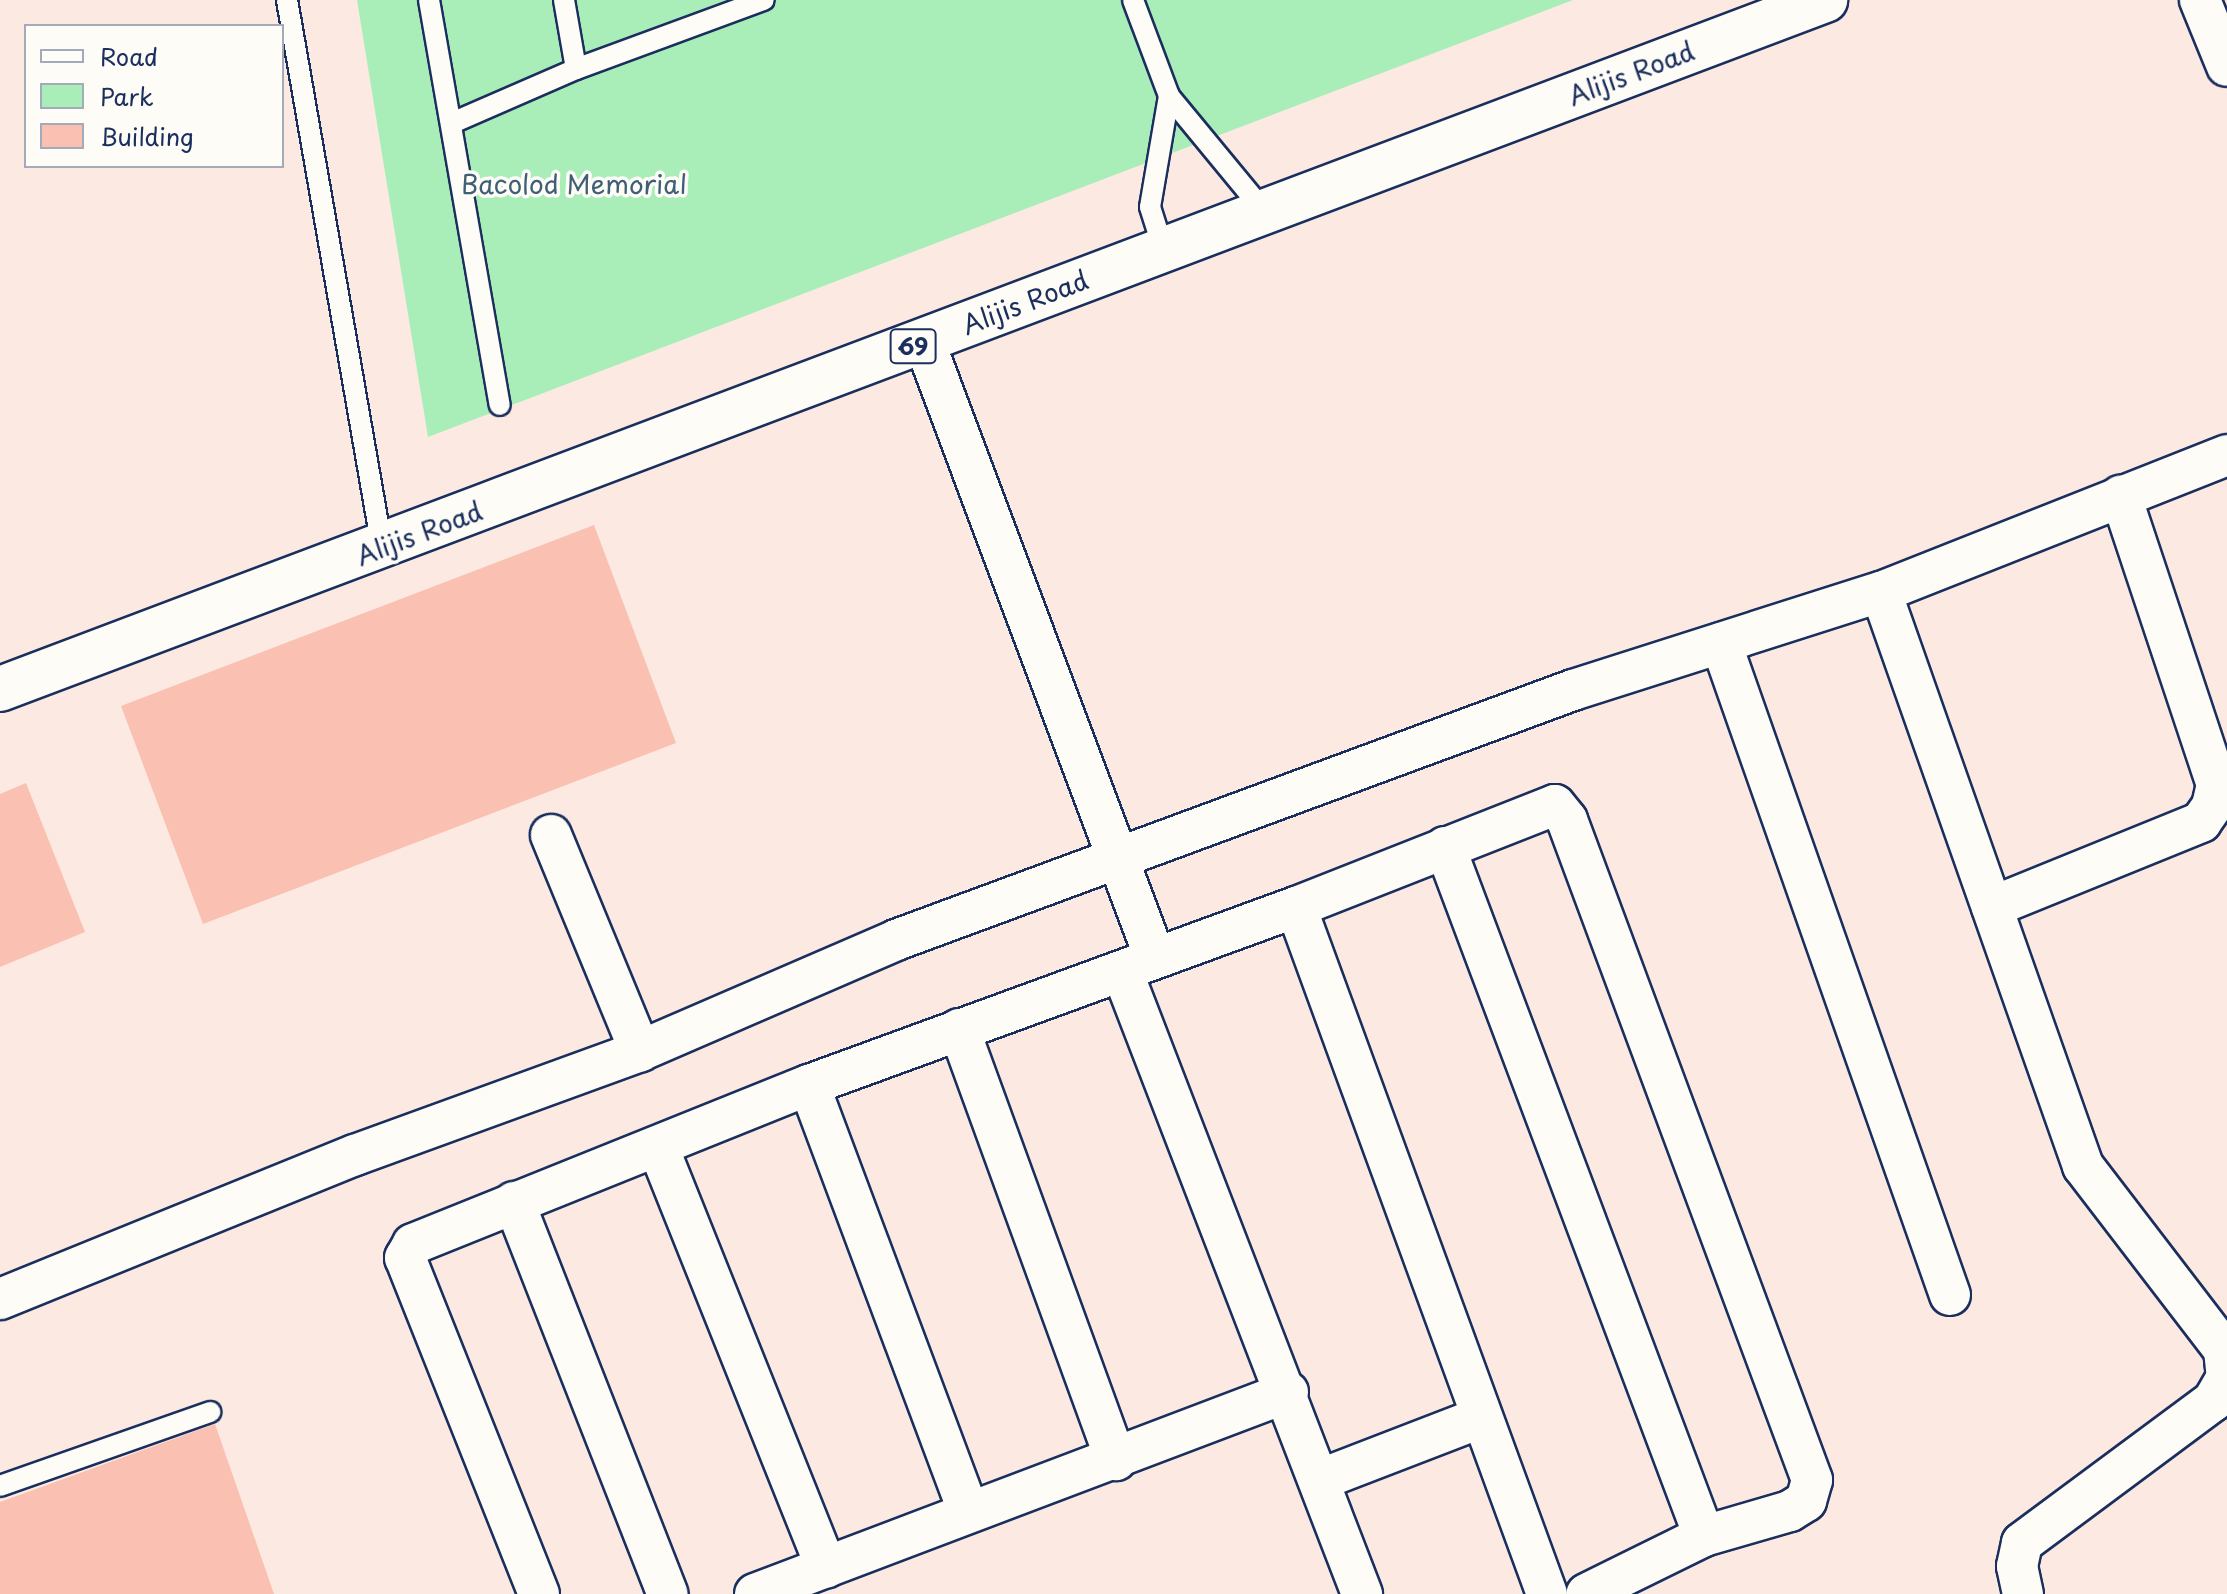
<!DOCTYPE html>
<style>
body{margin:0}
#map{position:relative;width:2227px;height:1594px;overflow:hidden;background:#fceae2;font-family:"Playpen Sans",sans-serif}
div>[style]{position:absolute}
.green>*{inset:0;background:#a9eeb9}
.building>*{inset:0;background:#fac0b1}
.roads{filter:drop-shadow(2px 0 #1b2f5e) drop-shadow(-2px 0 #1b2f5e) drop-shadow(0 2px #1b2f5e) drop-shadow(0 -2px #1b2f5e)}
.lane>*{height:20px;margin:-10px;padding:0 10px;transform-origin:10px;border-radius:10px;background:#fdfcf7}
.street>*{height:40px;margin:-20px;padding:0 20px;transform-origin:20px;border-radius:20px;background:#fdfcf7}
.primary>*{height:44px;margin:-22px;padding:0 22px;transform-origin:22px;border-radius:22px;background:#fdfcf7}
span{translate:-50% -50%;white-space:nowrap;text-align:center;line-height:1.15;-webkit-text-stroke:7px #fdfcf7;paint-order:stroke}
.shield-label span{padding:2px 6px;background:#fdfcf7;border:2px solid;border-radius:6px;-webkit-text-stroke-width:0}
.shield-label{font-size:24px;color:#1b2f5e;font-weight:700}
.street-label{font-size:26px;color:#1b2f5e}
.park-label{font-size:26px;color:#3e5f75}
.legend{position:absolute;left:24px;top:24px;width:260px;height:144px;box-sizing:border-box;background:#fdfcf7;border:2px solid #a3aaba;margin:0;padding:10px 14px;list-style:none;font-size:24px;color:#1b2f5e}
.legend li{display:flex;align-items:center;gap:16px;height:40px}
.legend b{width:40px;border:2px solid #a3aaba}
</style>
<div id="map">
<div class="green">
<i style="clip-path:polygon(357px 0,1573px 0,428px 437px)"></i>
</div>
<div class="building">
<i style="clip-path:polygon(594px 525px,676px 743px,203px 924px,121px 706px)"></i>
<i style="clip-path:polygon(26px 783px,85px 932px,0 967px,0 794px)"></i>
<i style="clip-path:polygon(215px 1424px,274px 1594px,0 1594px,0 1502px)"></i>
</div>
<div class="roads">
<div class="lane">
<i style="left:287px;top:0;width:555px;rotate:80.15deg"></i>
<i style="left:429px;top:0;width:411px;rotate:80.1deg"></i>
<i style="left:564px;top:0;width:70px;rotate:80.1deg"></i>
<i style="left:1133px;top:0;width:103px;rotate:69.4deg"></i>
<i style="left:1169px;top:96px;width:148px;rotate:50.5deg"></i>
<i style="left:452px;top:123px;width:135px;rotate:-23.5deg"></i>
<i style="left:576px;top:69px;width:200px;rotate:-20.2deg"></i>
<i style="left:1163px;top:248px;width:43px;rotate:-107.6deg"></i>
<i style="left:1150px;top:207px;width:113px;rotate:-80.3deg"></i>
<i style="left:0;top:1486px;width:223px;rotate:-19.4deg"></i>
</div>
<div class="street">
<i style="left:2200px;top:0;width:71px;rotate:67.8deg"></i>
<i style="left:924px;top:341px;width:659px;rotate:69.47deg"></i>
<i style="left:1881px;top:592px;width:609px;rotate:70.61deg"></i>
<i style="left:2083px;top:1166px;width:232px;rotate:52.5deg"></i>
<i style="left:2224px;top:1350px;width:27px;rotate:84deg"></i>
<i style="left:2227px;top:1377px;width:28px;rotate:120deg"></i>
<i style="left:2213px;top:1401px;width:238px;rotate:143.4deg"></i>
<i style="left:2022px;top:1543px;width:24px;rotate:102deg"></i>
<i style="left:2017px;top:1566px;width:29px;rotate:78deg"></i>
<i style="left:1721px;top:643px;width:691px;rotate:70.65deg"></i>
<i style="left:551px;top:835px;width:234px;rotate:67.6deg"></i>
<i style="left:1445px;top:847px;width:736px;rotate:69.4deg"></i>
<i style="left:1296px;top:907px;width:731px;rotate:69.93deg"></i>
<i style="left:1992px;top:907px;width:226px;rotate:-22.1deg"></i>
<i style="left:2201px;top:822px;width:19px;rotate:-55deg"></i>
<i style="left:2212px;top:806px;width:22px;rotate:-77deg"></i>
<i style="left:2217px;top:785px;width:305px;rotate:-108.4deg"></i>
<i style="left:1122px;top:971px;width:668px;rotate:68.93deg"></i>
<i style="left:959px;top:1029px;width:459px;rotate:70deg"></i>
<i style="left:809px;top:1085px;width:455px;rotate:69.5deg"></i>
<i style="left:658px;top:1147px;width:453px;rotate:68.2deg"></i>
<i style="left:514px;top:1202px;width:421px;rotate:68.6deg"></i>
<i style="left:0;top:1299px;width:383px;rotate:-22.1deg"></i>
<i style="left:355px;top:1155px;width:303px;rotate:-20deg"></i>
<i style="left:640px;top:1051px;width:279px;rotate:-23.4deg"></i>
<i style="left:896px;top:940px;width:722px;rotate:-20.27deg"></i>
<i style="left:1573px;top:690px;width:323px;rotate:-17.7deg"></i>
<i style="left:1881px;top:592px;width:372px;rotate:-21.6deg"></i>
<i style="left:1319px;top:1480px;width:173px;rotate:-21.1deg"></i>
<i style="left:539px;top:1594px;width:362px;rotate:-111.7deg"></i>
<i style="left:405px;top:1258px;width:16px;rotate:-60deg"></i>
<i style="left:413px;top:1244px;width:427px;rotate:-21.9deg"></i>
<i style="left:809px;top:1085px;width:519px;rotate:-20.08deg"></i>
<i style="left:1296px;top:907px;width:278px;rotate:-21.5deg"></i>
<i style="left:1555px;top:805px;width:19px;rotate:51deg"></i>
<i style="left:1567px;top:820px;width:704px;rotate:69.63deg"></i>
<i style="left:1812px;top:1480px;width:22px;rotate:106deg"></i>
<i style="left:1806px;top:1501px;width:19px;rotate:148deg"></i>
<i style="left:1790px;top:1511px;width:90px;rotate:163.8deg"></i>
<i style="left:1704px;top:1536px;width:131px;rotate:153.8deg"></i>
<i style="left:755px;top:1594px;width:570px;rotate:-20.76deg"></i>
</div>
<div class="primary">
<i style="left:0;top:689px;width:1951px;rotate:-20.68deg"></i>
</div>
</div>
<div class="shield-label">
<span style="left:913px;top:346px">69</span>
</div>
<div class="street-label">
<span style="left:1631px;top:73px;rotate:-21deg">Alijis Road</span>
<span style="left:1025px;top:302px;rotate:-21deg">Alijis Road</span>
<span style="left:419px;top:533px;rotate:-21deg">Alijis Road</span>
</div>
<div class="park-label">
<span style="left:574px;top:184px">Bacolod Memorial</span>
</div>
<ul class="legend">
<li><b style="height:10px;background:#fdfcf7"></b>Road</li>
<li><b style="height:22px;background:#a9eeb9"></b>Park</li>
<li><b style="height:22px;background:#fac0b1"></b>Building</li>
</ul>
</div>
